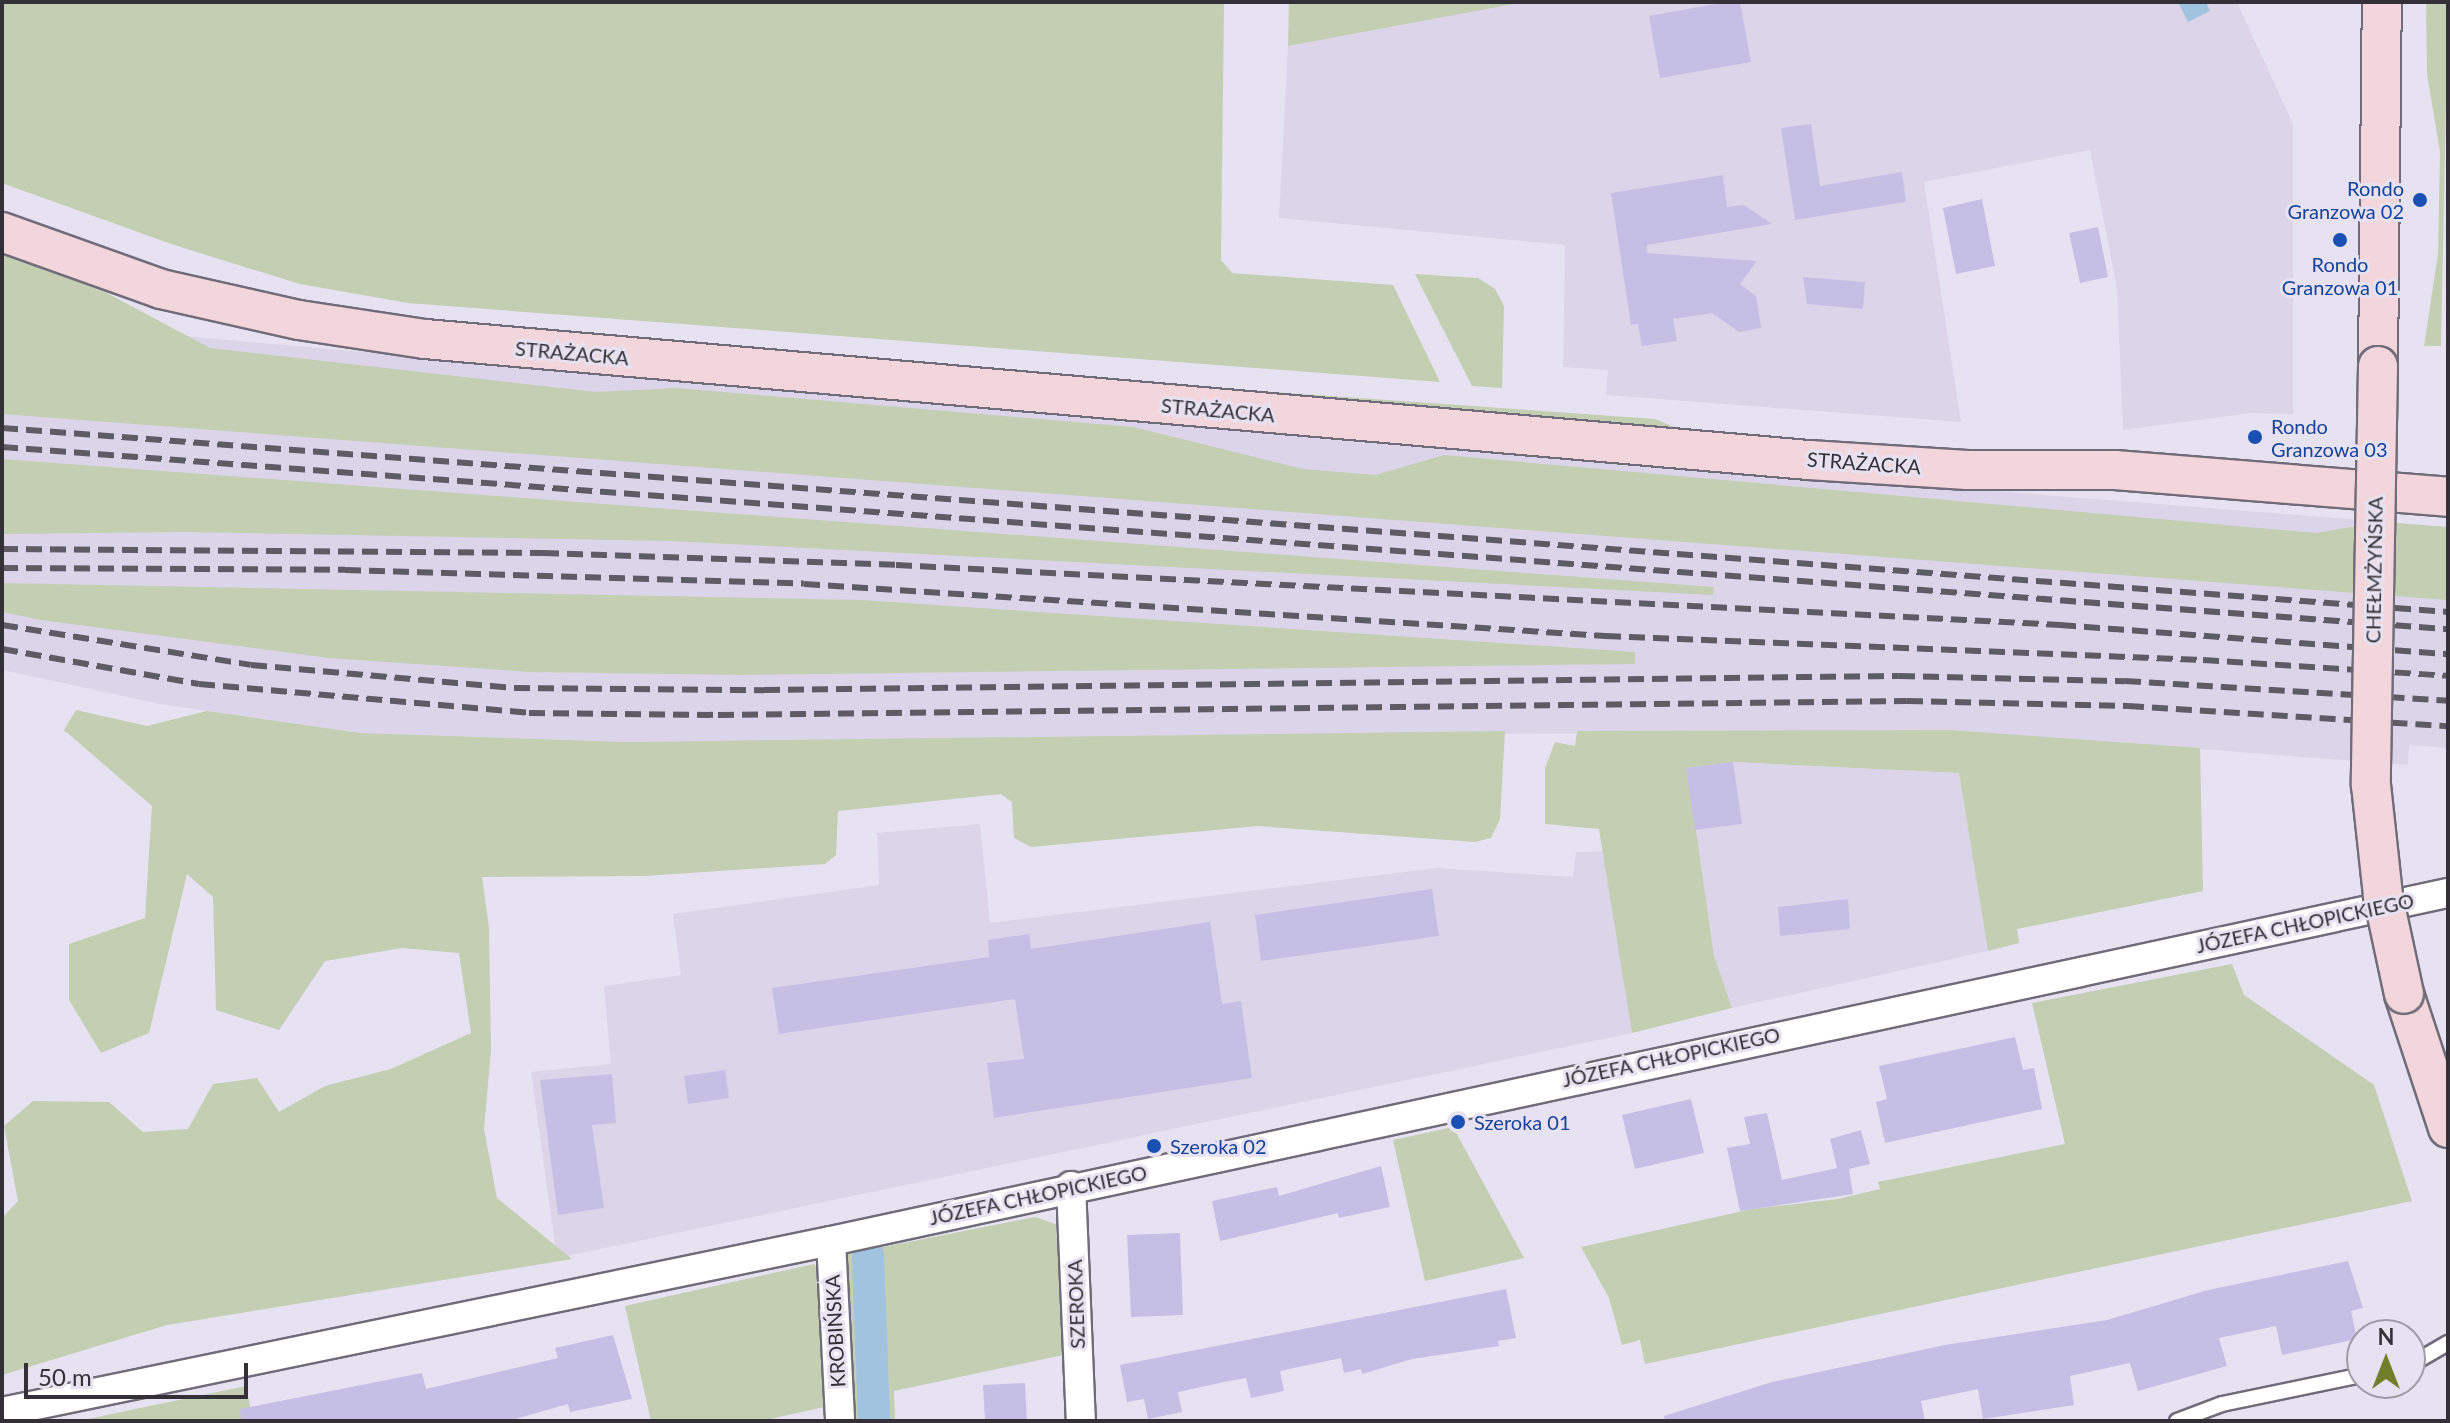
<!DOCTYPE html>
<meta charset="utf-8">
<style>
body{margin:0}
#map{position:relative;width:2450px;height:1423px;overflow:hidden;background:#e7e2f1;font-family:Lato,sans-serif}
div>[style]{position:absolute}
.built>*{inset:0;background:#dcd5ea}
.green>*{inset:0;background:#c3ceb3}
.water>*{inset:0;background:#a2c3df}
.canal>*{height:32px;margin:-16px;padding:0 16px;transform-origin:16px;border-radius:16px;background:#a2c3df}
.building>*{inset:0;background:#c6bfe5}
.roads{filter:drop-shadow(2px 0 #706c79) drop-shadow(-2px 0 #706c79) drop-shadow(0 2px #706c79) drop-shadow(0 -2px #706c79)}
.lane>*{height:14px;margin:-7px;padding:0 7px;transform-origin:7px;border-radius:7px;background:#fff}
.street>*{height:28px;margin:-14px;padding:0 14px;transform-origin:14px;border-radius:14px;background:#fff}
.secondary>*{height:38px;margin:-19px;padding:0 19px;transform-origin:19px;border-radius:19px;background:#f3d6db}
.rail>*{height:6px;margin-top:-3px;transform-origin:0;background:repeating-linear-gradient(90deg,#5d5b63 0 16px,transparent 0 24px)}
.bridges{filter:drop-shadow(2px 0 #706c79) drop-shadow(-2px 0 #706c79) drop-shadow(0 2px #706c79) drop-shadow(0 -2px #706c79)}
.secondary-bridge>*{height:38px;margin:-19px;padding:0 19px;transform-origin:19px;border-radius:19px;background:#f3d6db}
.dots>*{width:22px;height:22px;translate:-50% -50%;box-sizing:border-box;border:4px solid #e7e2f1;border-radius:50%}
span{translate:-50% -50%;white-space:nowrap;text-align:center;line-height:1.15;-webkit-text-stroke:6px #e7e2f1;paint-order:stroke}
.transit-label{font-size:20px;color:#164399}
.right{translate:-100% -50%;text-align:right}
.left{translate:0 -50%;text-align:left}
.street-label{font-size:20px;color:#333137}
.frame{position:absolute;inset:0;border:4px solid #333137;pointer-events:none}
.north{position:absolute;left:2346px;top:1319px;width:80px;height:80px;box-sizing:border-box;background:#e7e2f1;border:2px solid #9f9ba7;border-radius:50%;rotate:0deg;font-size:22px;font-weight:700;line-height:32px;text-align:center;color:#333137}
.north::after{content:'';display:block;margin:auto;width:28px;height:36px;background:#717e2a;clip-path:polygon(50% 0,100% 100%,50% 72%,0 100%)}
.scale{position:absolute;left:24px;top:1363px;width:224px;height:36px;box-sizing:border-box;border:4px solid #333137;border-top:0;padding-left:10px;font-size:24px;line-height:28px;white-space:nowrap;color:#333137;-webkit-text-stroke:6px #e7e2f1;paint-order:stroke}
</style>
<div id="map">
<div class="built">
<i style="clip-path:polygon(1525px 2px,2237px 2px,2293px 124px,2293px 414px,2251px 413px,2123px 430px,2117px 289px,2090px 150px,1924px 182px,1961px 422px,1606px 395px,1608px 370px,1563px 367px,1565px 245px,1279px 218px,1288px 46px)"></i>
<i style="clip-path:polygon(2px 320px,1418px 445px,2448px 527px,2448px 748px,2409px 745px,2408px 765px,1950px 730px,628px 742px,360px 733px,160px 704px,2px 670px)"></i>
<i style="clip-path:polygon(1733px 762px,1959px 773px,1988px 951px,1732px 1008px,1714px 956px,1686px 768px)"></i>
<i style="clip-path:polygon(980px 824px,990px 923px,1437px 868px,1573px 877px,1576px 852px,1607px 851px,1632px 1033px,557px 1258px,531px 1072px,611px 1064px,604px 986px,681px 975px,673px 914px,879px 885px,877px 833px)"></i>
</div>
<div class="green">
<i style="clip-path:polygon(2px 2px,1224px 2px,1221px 260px,1232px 273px,1393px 285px,1440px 382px,408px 303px,300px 284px,174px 245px,2px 183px)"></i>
<i style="clip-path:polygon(1289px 2px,1525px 2px,1288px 46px)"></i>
<i style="clip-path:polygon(2426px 2px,2448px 2px,2441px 346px,2424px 346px,2438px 254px,2440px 152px,2427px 74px)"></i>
<i style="clip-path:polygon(2px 253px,105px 292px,210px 348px,596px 392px,677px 388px,1133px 427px,1303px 469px,1376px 475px,1444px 455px,2316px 533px,2381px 522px,2448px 527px,2448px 600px,2px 414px)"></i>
<i style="clip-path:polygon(1415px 274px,1478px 278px,1495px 289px,1504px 306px,1502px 388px,1472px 386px)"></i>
<i style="clip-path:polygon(950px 369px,1655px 419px,1682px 430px)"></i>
<i style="clip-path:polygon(2px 459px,1714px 587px,1713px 595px,670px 541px,185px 532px,2px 534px)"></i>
<i style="clip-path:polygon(2px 583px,861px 600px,1635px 652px,1635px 664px,741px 675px,530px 672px,329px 658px,41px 620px,2px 612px)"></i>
<i style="clip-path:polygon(76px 710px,147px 726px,207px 711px,360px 733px,628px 742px,1505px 731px,1500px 819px,1491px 838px,1475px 842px,1258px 826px,1031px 847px,1014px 838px,1012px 802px,1001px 794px,838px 811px,836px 855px,825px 864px,644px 876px,482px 877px,489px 928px,491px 1050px,484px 1129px,497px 1198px,572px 1259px,167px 1325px,2px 1375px,2px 1218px,18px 1201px,4px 1126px,33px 1101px,109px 1102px,143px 1132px,188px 1129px,213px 1084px,257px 1078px,279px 1112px,325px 1086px,391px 1069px,471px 1033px,459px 953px,402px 948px,325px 961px,279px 1030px,216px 1010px,213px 897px,187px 874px,149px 1033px,101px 1053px,69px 1000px,69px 944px,145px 918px,152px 806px,64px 730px)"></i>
<i style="clip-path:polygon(1950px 730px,2200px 748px,2203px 891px,2017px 929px,2019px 943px,1988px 951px,1959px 773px,1734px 762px,1687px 768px,1714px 956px,1732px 1008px,1632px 1033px,1599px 829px,1545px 824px,1545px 768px,1555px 742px,1575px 746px,1577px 731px)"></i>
<i style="clip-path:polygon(2232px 964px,2244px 995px,2374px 1085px,2412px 1201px,1645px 1364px,1640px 1340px,1622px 1345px,1609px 1298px,1581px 1247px,1752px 1209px,1838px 1199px,1880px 1189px,1878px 1182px,2065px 1144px,2032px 1003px)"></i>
<i style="clip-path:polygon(1453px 1127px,1524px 1258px,1425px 1281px,1393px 1140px)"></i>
<i style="clip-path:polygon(1035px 1217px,1058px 1225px,1063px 1355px,894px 1391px,895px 1421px,851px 1421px,843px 1255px)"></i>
<i style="clip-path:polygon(814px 1264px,819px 1270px,824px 1407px,761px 1421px,651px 1421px,625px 1306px)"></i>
<i style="clip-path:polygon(246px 1386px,253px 1421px,78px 1421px)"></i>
</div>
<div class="water">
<i style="clip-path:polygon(2178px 2px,2206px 2px,2210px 11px,2188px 22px)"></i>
</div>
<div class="canal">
<i style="left:868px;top:1256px;width:165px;rotate:87.9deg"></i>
</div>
<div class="building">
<i style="clip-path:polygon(1726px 2px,1740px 2px,1751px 62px,1660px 78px,1649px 16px)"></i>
<i style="clip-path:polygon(1811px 124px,1820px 186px,1902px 172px,1906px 202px,1795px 220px,1781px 128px)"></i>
<i style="clip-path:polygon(1723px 175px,1727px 207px,1744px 205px,1772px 224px,1647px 245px,1647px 253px,1757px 261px,1740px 284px,1756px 296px,1761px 328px,1739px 332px,1712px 313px,1673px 319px,1677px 341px,1642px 346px,1638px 324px,1631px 325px,1611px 193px)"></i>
<i style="clip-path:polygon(1982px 199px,1995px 266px,1956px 274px,1943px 208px)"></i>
<i style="clip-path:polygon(2098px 227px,2108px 277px,2080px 283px,2069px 233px)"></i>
<i style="clip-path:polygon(1803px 277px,1865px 282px,1863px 309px,1807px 304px)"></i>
<i style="clip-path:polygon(1733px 762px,1742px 824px,1695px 830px,1686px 768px)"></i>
<i style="clip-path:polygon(1432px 889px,1439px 936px,1261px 961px,1255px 915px)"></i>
<i style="clip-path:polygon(1848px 899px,1850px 929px,1780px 936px,1778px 907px)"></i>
<i style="clip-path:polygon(1210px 922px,1222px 1004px,1241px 1001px,1252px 1078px,994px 1118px,987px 1063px,1024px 1059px,1015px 999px,779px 1034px,772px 988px,989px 957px,988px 940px,1029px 934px,1031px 949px)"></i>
<i style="clip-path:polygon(2015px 1037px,2023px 1070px,2034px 1068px,2042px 1109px,1885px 1143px,1876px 1102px,1887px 1099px,1879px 1066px)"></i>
<i style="clip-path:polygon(725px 1070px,729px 1098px,688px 1104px,684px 1076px)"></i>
<i style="clip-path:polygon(612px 1074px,616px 1123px,592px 1125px,604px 1208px,558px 1215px,540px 1080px)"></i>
<i style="clip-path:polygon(1691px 1099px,1704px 1153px,1635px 1169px,1622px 1115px)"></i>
<i style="clip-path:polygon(1767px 1113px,1782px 1180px,1837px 1168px,1830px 1139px,1861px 1130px,1870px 1164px,1849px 1169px,1853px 1194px,1740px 1211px,1727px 1148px,1750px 1144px,1744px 1117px)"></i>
<i style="clip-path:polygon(1381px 1166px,1390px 1207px,1339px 1218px,1338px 1213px,1220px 1241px,1212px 1201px,1277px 1187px,1279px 1196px)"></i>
<i style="clip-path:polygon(1180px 1233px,1183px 1315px,1131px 1317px,1127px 1235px)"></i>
<i style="clip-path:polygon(2348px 1261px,2363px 1308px,2351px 1311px,2357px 1339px,2282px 1355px,2276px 1326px,2219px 1338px,2227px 1366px,2138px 1391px,2130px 1363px,2070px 1376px,2074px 1405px,1983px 1419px,1978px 1389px,1921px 1401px,1925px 1421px,1665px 1421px,1664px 1416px,1772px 1382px,1945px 1345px,2107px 1320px,2208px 1290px)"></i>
<i style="clip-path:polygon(1506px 1289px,1516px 1338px,1498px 1341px,1499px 1346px,1412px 1359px,1362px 1374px,1361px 1369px,1344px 1373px,1341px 1358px,1280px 1371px,1284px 1391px,1251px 1398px,1246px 1378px,1229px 1381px,1178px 1392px,1182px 1412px,1148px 1419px,1144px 1399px,1127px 1402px,1120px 1365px)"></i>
<i style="clip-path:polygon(613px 1335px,632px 1399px,570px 1412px,568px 1404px,508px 1421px,241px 1421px,240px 1409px,422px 1373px,426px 1389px,558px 1358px,555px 1348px)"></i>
<i style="clip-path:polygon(1025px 1383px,1027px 1421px,985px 1421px,983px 1385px)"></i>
</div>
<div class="roads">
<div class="lane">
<i style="left:2410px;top:1365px;width:44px;rotate:-30.1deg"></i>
<i style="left:2177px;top:1421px;width:48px;rotate:-20.7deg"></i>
<i style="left:2222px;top:1404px;width:143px;rotate:-11.7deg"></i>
</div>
<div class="street">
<i style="left:1071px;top:1186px;width:235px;rotate:87.6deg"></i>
<i style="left:831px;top:1241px;width:180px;rotate:87.1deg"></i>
<i style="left:2px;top:1412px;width:846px;rotate:-11.66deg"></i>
<i style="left:831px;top:1241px;width:1654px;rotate:-12.15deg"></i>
</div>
<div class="secondary">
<i style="left:2px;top:232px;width:169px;rotate:19.7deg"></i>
<i style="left:161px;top:289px;width:141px;rotate:12.7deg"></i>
<i style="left:299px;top:320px;width:127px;rotate:8.6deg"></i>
<i style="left:425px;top:339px;width:1389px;rotate:5deg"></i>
<i style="left:1809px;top:460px;width:158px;rotate:3.6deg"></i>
<i style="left:1967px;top:470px;width:148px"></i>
<i style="left:2115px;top:470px;width:334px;rotate:4.6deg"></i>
<i style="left:2378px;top:366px;width:364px;rotate:-89.4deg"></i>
<i style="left:2404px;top:994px;width:141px;rotate:71.8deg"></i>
</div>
</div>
<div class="rail">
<i style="left:2px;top:428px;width:2453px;rotate:4.3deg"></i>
<i style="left:2px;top:447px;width:2453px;rotate:4.26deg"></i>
<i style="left:2px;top:549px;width:541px;rotate:0.42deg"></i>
<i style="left:543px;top:553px;width:353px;rotate:1.9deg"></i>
<i style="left:896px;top:565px;width:1166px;rotate:2.95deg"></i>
<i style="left:2060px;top:625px;width:389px;rotate:4.3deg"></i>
<i style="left:2px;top:568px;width:343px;rotate:0.3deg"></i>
<i style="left:345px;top:570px;width:459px;rotate:1.7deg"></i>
<i style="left:804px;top:584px;width:803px;rotate:3.71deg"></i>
<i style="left:1605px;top:636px;width:598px;rotate:2.3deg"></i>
<i style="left:2203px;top:660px;width:246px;rotate:3.7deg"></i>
<i style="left:2px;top:625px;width:252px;rotate:9.1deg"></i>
<i style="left:251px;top:665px;width:264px;rotate:5deg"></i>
<i style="left:514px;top:688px;width:250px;rotate:0.5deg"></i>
<i style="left:764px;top:690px;width:1135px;rotate:-0.71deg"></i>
<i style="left:1899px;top:676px;width:226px;rotate:1.3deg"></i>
<i style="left:2125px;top:681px;width:324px;rotate:3.5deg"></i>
<i style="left:2px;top:649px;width:200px;rotate:10.1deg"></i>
<i style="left:199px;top:684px;width:331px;rotate:5deg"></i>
<i style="left:529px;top:713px;width:189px;rotate:0.6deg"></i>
<i style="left:718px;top:715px;width:1189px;rotate:-0.67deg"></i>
<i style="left:1907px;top:701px;width:221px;rotate:1.3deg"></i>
<i style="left:2128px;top:706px;width:321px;rotate:3.6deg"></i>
</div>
<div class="bridges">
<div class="secondary-bridge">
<i style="left:2378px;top:366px;width:419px;rotate:91deg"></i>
<i style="left:2371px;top:785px;width:112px;rotate:83.8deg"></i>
<i style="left:2383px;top:896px;width:100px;rotate:77.9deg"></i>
</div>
</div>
<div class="dots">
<i style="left:2420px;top:200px;background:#1a4fb4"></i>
<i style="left:2340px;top:240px;background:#1a4fb4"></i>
<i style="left:2255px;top:437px;background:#1a4fb4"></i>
<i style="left:1458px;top:1122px;background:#1a4fb4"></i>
<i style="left:1154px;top:1146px;background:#1a4fb4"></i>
</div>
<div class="transit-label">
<span class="right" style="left:2404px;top:200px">Rondo<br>Granzowa 02</span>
<span style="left:2340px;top:276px">Rondo<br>Granzowa 01</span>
<span class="left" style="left:2271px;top:438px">Rondo<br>Granzowa 03</span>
<span class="left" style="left:1474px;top:1122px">Szeroka 01</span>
<span class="left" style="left:1170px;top:1146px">Szeroka 02</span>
</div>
<div class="street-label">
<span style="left:572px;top:353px;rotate:5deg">STRAŻACKA</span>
<span style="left:1218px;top:410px;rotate:5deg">STRAŻACKA</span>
<span style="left:1864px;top:463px;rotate:4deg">STRAŻACKA</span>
<span style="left:2374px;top:570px;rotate:-89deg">CHEŁMŻYŃSKA</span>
<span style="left:2305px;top:923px;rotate:-12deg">JÓZEFA CHŁOPICKIEGO</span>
<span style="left:1671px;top:1057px;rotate:-12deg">JÓZEFA CHŁOPICKIEGO</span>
<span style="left:1038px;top:1195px;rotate:-12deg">JÓZEFA CHŁOPICKIEGO</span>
<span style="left:1076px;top:1304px;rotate:-92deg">SZEROKA</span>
<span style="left:835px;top:1331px;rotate:-93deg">KROBIŃSKA</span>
</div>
<div class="frame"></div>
<div class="north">N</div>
<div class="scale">50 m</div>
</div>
